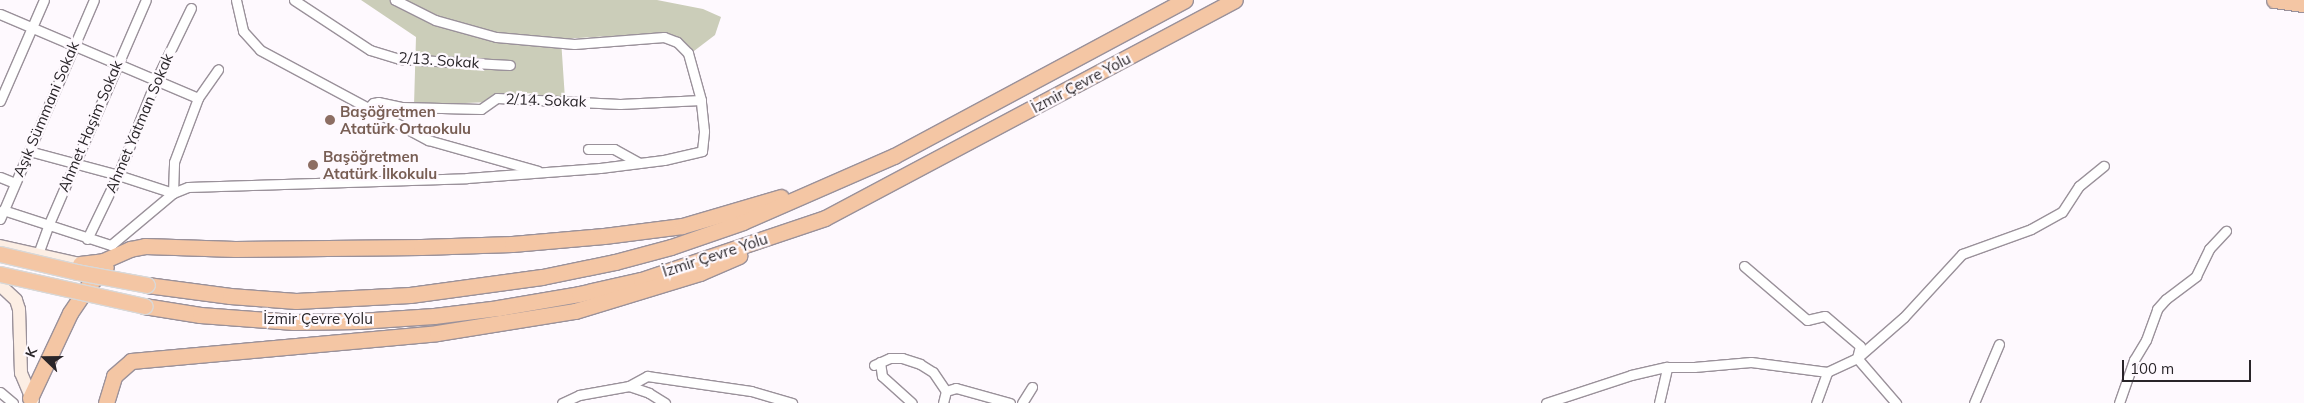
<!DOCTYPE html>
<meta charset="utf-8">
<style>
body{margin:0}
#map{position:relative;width:2304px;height:403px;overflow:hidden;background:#fef9fe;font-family:Mulish,sans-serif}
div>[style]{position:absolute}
.green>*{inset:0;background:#cbcdb9}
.roads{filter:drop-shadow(1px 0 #9a919a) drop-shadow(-1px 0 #9a919a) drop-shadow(0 1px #9a919a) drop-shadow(0 -1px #9a919a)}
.street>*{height:9px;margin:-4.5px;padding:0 4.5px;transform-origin:4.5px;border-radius:4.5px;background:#fff}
.secondary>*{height:12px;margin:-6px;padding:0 6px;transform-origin:6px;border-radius:6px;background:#fceee4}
.highway>*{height:15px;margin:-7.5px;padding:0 7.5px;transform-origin:7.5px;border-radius:7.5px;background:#f4c6a4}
.bridges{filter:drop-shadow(1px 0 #d8d8d8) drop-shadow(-1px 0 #d8d8d8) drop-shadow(0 1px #d8d8d8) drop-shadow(0 -1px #d8d8d8)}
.highway-bridge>*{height:15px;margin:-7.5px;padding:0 7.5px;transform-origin:7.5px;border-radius:7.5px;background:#f4c6a4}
.dots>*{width:14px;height:14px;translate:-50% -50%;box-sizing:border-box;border:2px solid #fef9fe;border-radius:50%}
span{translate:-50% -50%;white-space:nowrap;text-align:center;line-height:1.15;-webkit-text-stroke:4.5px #fef9fe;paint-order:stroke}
.street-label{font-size:15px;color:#292529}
.education-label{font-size:15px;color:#785e54;font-weight:700}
.left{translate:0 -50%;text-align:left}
.north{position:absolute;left:20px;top:333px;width:50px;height:50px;-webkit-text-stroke:4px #fef9fe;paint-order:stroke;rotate:292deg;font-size:14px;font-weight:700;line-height:20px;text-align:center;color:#292529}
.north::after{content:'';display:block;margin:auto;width:18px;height:22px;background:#292529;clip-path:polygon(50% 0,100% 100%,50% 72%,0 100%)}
.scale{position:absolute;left:2122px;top:360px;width:129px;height:22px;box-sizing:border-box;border:2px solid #292529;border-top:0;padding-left:6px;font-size:15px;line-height:18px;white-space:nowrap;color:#292529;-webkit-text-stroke:4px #fef9fe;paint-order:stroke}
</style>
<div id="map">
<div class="green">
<i style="clip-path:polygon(361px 0,657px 0,703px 9px,721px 17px,715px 35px,694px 51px,680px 38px,663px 33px,561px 39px,565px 99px,414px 105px,416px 37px)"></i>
</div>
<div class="roads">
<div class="street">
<i style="left:236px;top:0;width:32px;rotate:77deg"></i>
<i style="left:243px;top:31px;width:25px;rotate:48deg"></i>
<i style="left:260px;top:50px;width:191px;rotate:28.2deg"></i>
<i style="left:428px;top:140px;width:114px;rotate:15.7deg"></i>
<i style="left:294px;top:0;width:91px;rotate:33.3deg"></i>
<i style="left:370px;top:50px;width:30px;rotate:17deg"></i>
<i style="left:399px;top:59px;width:111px;rotate:3.1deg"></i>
<i style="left:0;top:14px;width:215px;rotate:23deg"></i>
<i style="left:0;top:101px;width:110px;rotate:-66.5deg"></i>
<i style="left:367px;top:109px;width:8px;rotate:-45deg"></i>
<i style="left:373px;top:103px;width:5px;rotate:-11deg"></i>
<i style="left:378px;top:102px;width:25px;rotate:12deg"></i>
<i style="left:402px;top:107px;width:79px;rotate:1.5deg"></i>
<i style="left:481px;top:109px;width:19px;rotate:-35deg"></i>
<i style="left:497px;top:98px;width:123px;rotate:2.8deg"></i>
<i style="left:620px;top:104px;width:81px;rotate:-2.8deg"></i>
<i style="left:588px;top:149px;width:26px"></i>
<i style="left:614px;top:149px;width:29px;rotate:29deg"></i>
<i style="left:29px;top:151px;width:92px;rotate:15.1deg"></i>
<i style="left:118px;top:175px;width:58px;rotate:18.1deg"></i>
<i style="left:0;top:177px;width:16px;rotate:22deg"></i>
<i style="left:173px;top:193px;width:31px;rotate:-88deg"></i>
<i style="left:174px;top:162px;width:68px;rotate:-69.4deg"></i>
<i style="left:198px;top:98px;width:35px;rotate:-55deg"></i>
<i style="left:3px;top:210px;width:114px;rotate:18deg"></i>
<i style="left:111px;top:245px;width:81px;rotate:-40deg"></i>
<i style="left:173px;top:193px;width:16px;rotate:-22deg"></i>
<i style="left:188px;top:187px;width:279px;rotate:-1.8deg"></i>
<i style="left:467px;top:178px;width:133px;rotate:-4.3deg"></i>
<i style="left:600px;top:168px;width:64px;rotate:-7.1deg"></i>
<i style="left:664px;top:160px;width:39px;rotate:-13deg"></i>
<i style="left:702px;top:151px;width:20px;rotate:-84deg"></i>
<i style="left:704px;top:131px;width:31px;rotate:-96deg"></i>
<i style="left:701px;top:100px;width:49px;rotate:-105.5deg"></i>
<i style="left:688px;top:53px;width:16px;rotate:-135deg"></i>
<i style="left:677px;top:42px;width:14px;rotate:-159deg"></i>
<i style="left:664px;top:37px;width:90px;rotate:175.6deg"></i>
<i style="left:574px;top:44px;width:78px;rotate:-174.9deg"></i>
<i style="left:496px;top:37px;width:63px;rotate:-164.4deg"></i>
<i style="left:435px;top:20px;width:45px;rotate:-153.4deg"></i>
<i style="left:0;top:219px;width:238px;rotate:-66.8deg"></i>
<i style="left:87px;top:239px;width:71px;rotate:-64.2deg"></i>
<i style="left:118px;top:175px;width:102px;rotate:-68.2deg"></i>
<i style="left:156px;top:80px;width:80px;rotate:-64.1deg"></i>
<i style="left:38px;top:254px;width:30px;rotate:-70deg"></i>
<i style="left:48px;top:226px;width:246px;rotate:-66.6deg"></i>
<i style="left:1744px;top:266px;width:83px;rotate:40.6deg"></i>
<i style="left:1807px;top:320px;width:18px;rotate:-13deg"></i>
<i style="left:1825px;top:316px;width:46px;rotate:40.6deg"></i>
<i style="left:1860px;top:346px;width:12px;rotate:104deg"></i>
<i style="left:1857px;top:358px;width:60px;rotate:49.1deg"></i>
<i style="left:880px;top:362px;width:14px;rotate:82deg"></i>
<i style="left:882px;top:376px;width:40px;rotate:42deg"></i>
<i style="left:874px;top:365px;width:17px;rotate:-24deg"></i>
<i style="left:890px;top:358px;width:12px"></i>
<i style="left:902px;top:358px;width:19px;rotate:18deg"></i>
<i style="left:920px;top:364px;width:15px;rotate:32deg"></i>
<i style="left:933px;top:372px;width:23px;rotate:56deg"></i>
<i style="left:629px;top:386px;width:21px;rotate:19deg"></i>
<i style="left:649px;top:393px;width:19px;rotate:32deg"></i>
<i style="left:0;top:392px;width:17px;rotate:40deg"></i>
<i style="left:562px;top:403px;width:19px;rotate:-25deg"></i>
<i style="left:579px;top:395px;width:51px;rotate:-10.2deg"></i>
<i style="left:629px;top:386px;width:21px;rotate:-29deg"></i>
<i style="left:647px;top:376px;width:105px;rotate:8.2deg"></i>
<i style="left:751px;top:391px;width:43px;rotate:16.3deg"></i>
<i style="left:943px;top:403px;width:12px;rotate:-76deg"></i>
<i style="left:946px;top:391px;width:10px;rotate:-17deg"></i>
<i style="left:956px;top:388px;width:56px;rotate:15.5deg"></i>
<i style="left:1022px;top:403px;width:19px;rotate:-58deg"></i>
<i style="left:1546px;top:403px;width:89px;rotate:-18.2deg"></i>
<i style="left:1631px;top:375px;width:37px;rotate:-13deg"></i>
<i style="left:1667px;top:367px;width:27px"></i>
<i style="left:1694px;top:367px;width:57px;rotate:-5deg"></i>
<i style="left:1751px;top:362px;width:77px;rotate:7.5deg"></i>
<i style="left:1659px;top:403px;width:37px;rotate:-77deg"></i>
<i style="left:1816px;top:403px;width:33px;rotate:-70deg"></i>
<i style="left:1827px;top:372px;width:33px;rotate:-25deg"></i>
<i style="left:1857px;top:358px;width:62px;rotate:-41.1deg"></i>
<i style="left:1904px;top:317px;width:86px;rotate:-47.4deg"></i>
<i style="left:1962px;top:254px;width:73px;rotate:-19.9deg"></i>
<i style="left:2031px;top:229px;width:35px;rotate:-29deg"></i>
<i style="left:2062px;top:212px;width:31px;rotate:-57deg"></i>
<i style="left:2079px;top:186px;width:32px;rotate:-39deg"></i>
<i style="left:1974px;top:403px;width:64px;rotate:-67deg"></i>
<i style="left:2119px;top:403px;width:46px;rotate:-70.8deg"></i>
<i style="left:2134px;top:360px;width:23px;rotate:-59deg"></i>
<i style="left:2146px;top:340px;width:33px;rotate:-70deg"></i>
<i style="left:2157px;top:309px;width:13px;rotate:-48deg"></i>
<i style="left:2166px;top:299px;width:38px;rotate:-37deg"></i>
<i style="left:2196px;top:276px;width:30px;rotate:-64deg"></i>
<i style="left:2209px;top:249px;width:25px;rotate:-47deg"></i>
</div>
<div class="secondary">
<i style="left:0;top:246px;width:82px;rotate:12.7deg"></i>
<i style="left:0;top:285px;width:22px;rotate:43deg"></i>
<i style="left:16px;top:300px;width:9px;rotate:72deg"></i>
<i style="left:19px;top:309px;width:64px;rotate:88.2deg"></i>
<i style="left:21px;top:373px;width:30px;rotate:67deg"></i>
</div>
<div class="highway">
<i style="left:2274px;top:0;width:30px;rotate:8deg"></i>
<i style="left:80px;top:264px;width:23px;rotate:-7deg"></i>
<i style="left:103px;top:261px;width:30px;rotate:-24deg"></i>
<i style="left:130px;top:249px;width:15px;rotate:-11deg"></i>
<i style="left:145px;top:246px;width:90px;rotate:1.9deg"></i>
<i style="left:235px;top:249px;width:186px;rotate:-0.6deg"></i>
<i style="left:421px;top:247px;width:91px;rotate:-1.9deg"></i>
<i style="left:512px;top:244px;width:92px;rotate:-5deg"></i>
<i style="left:604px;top:236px;width:79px;rotate:-7.3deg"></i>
<i style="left:682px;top:226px;width:103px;rotate:-16.3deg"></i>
<i style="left:147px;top:285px;width:84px;rotate:7.5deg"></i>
<i style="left:230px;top:296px;width:66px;rotate:4.3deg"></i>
<i style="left:296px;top:301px;width:114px;rotate:-3deg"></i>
<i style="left:410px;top:295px;width:133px;rotate:-7.8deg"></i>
<i style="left:542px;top:277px;width:75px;rotate:-11.6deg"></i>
<i style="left:615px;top:262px;width:58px;rotate:-15deg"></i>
<i style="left:671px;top:247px;width:76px;rotate:-19.1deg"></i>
<i style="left:743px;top:222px;width:165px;rotate:-23.6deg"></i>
<i style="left:894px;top:156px;width:330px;rotate:-28.2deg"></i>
<i style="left:144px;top:306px;width:57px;rotate:9.1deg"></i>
<i style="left:200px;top:315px;width:94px;rotate:4.3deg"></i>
<i style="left:294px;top:322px;width:64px;rotate:-0.9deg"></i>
<i style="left:358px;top:321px;width:76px;rotate:-3.8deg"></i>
<i style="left:434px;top:316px;width:64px;rotate:-7.1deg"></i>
<i style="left:498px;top:308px;width:82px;rotate:-9.8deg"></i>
<i style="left:579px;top:294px;width:64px;rotate:-12.7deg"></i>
<i style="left:641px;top:280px;width:194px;rotate:-18.6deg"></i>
<i style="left:825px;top:218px;width:464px;rotate:-28deg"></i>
<i style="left:30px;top:398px;width:94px;rotate:-64.8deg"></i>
<i style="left:70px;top:313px;width:32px;rotate:-56deg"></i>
<i style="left:88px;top:286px;width:26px;rotate:-47deg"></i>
<i style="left:106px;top:403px;width:28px;rotate:-73deg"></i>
<i style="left:114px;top:376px;width:23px;rotate:-41deg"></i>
<i style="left:131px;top:361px;width:307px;rotate:-5.2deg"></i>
<i style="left:437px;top:333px;width:140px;rotate:-9.1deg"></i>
<i style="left:575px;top:311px;width:131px;rotate:-16.9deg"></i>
<i style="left:700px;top:273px;width:43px;rotate:-23.6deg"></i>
</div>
</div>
<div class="bridges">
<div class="highway-bridge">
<i style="left:0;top:254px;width:79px;rotate:13.2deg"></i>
<i style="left:77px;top:272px;width:71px;rotate:10.5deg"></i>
<i style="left:0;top:274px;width:148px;rotate:12.5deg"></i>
</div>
</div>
<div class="dots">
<i style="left:330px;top:120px;background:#8d6e63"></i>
<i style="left:313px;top:165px;background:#8d6e63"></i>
</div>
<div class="street-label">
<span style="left:439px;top:60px;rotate:4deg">2/13. Sokak</span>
<span style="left:1081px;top:83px;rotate:-28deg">İzmir Çevre Yolu</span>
<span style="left:546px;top:100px;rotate:2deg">2/14. Sokak</span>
<span style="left:46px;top:109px;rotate:-67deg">Aşık Sümmani Sokak</span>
<span style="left:139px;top:123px;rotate:-67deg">Ahmet Yatman Sokak</span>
<span style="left:90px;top:126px;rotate:-67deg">Ahmet Haşim Sokak</span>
<span style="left:715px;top:255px;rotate:-18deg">İzmir Çevre Yolu</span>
<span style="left:318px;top:319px">İzmir Çevre Yolu</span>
</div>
<div class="education-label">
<span class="left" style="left:340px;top:120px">Başöğretmen<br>Atatürk Ortaokulu</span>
<span class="left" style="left:323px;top:165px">Başöğretmen<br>Atatürk İlkokulu</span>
</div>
<div class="north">K</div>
<div class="scale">100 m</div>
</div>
